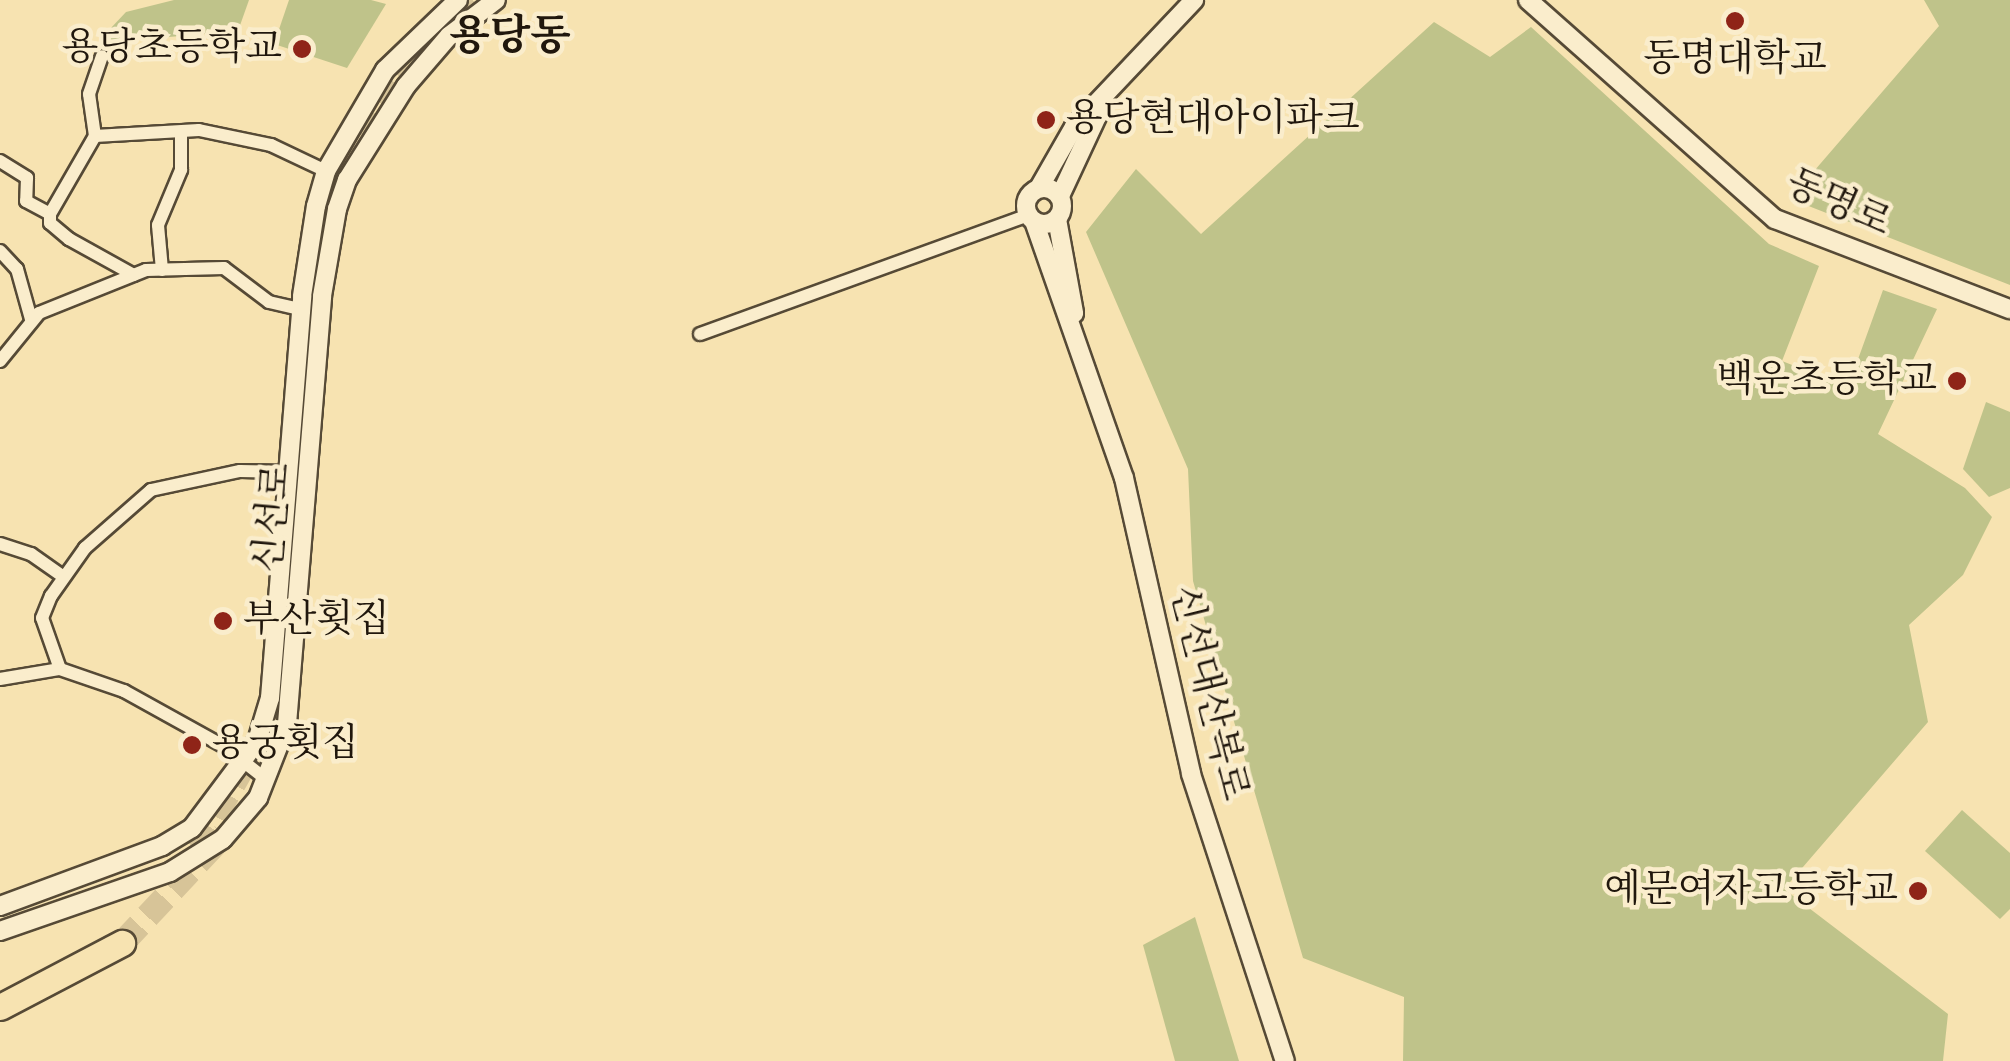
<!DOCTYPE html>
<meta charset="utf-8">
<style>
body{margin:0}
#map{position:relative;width:2010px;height:1061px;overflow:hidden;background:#f7e3b1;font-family:"IM FELL DW Pica","Noto Serif KR",serif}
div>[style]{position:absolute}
.green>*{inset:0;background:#bfc38a}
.highway-tunnel>*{height:25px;margin-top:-12.5px;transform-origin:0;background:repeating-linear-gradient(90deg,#d7c498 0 25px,transparent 0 37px)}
.roads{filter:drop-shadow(2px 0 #564a36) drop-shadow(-2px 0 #564a36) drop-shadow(0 2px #564a36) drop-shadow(0 -2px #564a36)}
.street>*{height:12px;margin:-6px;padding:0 6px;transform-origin:6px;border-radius:6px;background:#faedcc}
.secondary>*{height:18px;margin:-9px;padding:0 9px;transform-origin:9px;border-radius:9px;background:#faedcc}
.secondary>.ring{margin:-9px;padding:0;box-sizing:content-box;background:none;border:18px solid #faedcc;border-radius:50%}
.highway>*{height:25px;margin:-12.5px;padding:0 12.5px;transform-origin:12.5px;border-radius:12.5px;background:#f7e3b1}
.dots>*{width:28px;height:28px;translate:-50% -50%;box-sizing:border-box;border:5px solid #faedcc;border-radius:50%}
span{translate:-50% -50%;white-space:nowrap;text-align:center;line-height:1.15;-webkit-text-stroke:9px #faedcc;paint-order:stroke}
.poi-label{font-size:38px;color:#20170d}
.right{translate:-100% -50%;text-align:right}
.left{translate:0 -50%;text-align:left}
.street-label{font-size:38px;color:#20170d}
.quarter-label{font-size:42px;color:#20170d;font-weight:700}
</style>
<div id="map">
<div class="green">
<i style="clip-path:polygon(174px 0,249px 0,238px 31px,111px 42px,110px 29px,126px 12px)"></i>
<i style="clip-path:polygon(289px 0,371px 0,386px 4px,347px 68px,274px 44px)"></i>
<i style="clip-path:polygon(1924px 0,2010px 0,2010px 285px,1806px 205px,1802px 185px,1939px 26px)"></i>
<i style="clip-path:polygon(1434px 22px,1490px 57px,1531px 27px,1769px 244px,1819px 266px,1782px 361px,1848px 387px,1883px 290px,1937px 309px,1878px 434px,1965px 488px,1992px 517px,1963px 575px,1909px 625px,1928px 722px,1784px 889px,1948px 1014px,1943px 1061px,1403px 1061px,1404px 997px,1303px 958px,1193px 581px,1188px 469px,1086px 232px,1136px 169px,1201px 234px)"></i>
<i style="clip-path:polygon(1986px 402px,2010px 412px,2010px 488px,1989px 497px,1963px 469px)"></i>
<i style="clip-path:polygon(1962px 810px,2010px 853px,2010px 909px,2000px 919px,1925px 851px)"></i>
<i style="clip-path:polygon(1195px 917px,1239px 1061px,1175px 1061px,1143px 945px)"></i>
</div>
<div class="highway-tunnel">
<i style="left:334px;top:202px;width:36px;rotate:-74deg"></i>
<i style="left:344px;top:167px;width:106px;rotate:-56.9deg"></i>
<i style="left:402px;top:78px;width:44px;rotate:-53.4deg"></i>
<i style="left:428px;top:43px;width:69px;rotate:-36.7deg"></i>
<i style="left:197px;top:848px;width:110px;rotate:-60.6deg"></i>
<i style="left:122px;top:943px;width:149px;rotate:-46.9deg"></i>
</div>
<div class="roads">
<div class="street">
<i style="left:95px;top:136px;width:104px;rotate:-3.3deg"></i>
<i style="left:199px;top:130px;width:74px;rotate:11.8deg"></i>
<i style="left:271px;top:145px;width:61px;rotate:25.3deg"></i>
<i style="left:95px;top:136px;width:42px;rotate:-98.1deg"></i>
<i style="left:89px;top:94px;width:40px;rotate:-71.1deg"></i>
<i style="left:0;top:161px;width:32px;rotate:32deg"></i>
<i style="left:27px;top:178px;width:23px;rotate:92deg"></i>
<i style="left:26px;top:201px;width:27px;rotate:28deg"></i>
<i style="left:50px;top:214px;width:90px;rotate:-60deg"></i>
<i style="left:50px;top:214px;width:9px;rotate:90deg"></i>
<i style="left:50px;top:223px;width:25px;rotate:40deg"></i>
<i style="left:69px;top:239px;width:74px;rotate:29deg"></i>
<i style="left:0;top:251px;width:25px;rotate:47deg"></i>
<i style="left:17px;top:269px;width:52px;rotate:74.4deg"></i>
<i style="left:162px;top:270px;width:45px;rotate:-95.1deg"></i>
<i style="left:158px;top:225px;width:60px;rotate:-67.3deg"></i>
<i style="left:181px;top:170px;width:38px;rotate:-90deg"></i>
<i style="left:700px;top:334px;width:349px;rotate:-19.9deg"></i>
<i style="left:0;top:361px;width:62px;rotate:-50.9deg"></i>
<i style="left:39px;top:313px;width:115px;rotate:-21.9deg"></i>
<i style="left:146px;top:270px;width:78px;rotate:-1.5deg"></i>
<i style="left:224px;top:268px;width:56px;rotate:37.1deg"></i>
<i style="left:269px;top:302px;width:32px;rotate:13deg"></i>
<i style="left:0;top:544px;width:33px;rotate:18deg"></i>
<i style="left:31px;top:554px;width:38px;rotate:35deg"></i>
<i style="left:60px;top:669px;width:54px;rotate:-109.4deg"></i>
<i style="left:42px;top:618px;width:24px;rotate:-68deg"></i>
<i style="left:51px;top:596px;width:59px;rotate:-54.7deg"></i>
<i style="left:85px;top:548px;width:88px;rotate:-41.3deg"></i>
<i style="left:151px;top:490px;width:91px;rotate:-12.1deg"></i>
<i style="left:240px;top:471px;width:50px;rotate:1.1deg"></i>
<i style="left:0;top:679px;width:61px;rotate:-9.5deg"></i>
<i style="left:60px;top:669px;width:68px;rotate:19deg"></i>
<i style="left:124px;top:691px;width:115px;rotate:29deg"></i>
<i style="left:225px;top:747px;width:53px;rotate:38.2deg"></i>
</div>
<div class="secondary">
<i style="left:1528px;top:0;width:330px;rotate:41.6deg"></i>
<i style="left:1775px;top:219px;width:252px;rotate:21deg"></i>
<i class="ring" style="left:1026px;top:188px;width:18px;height:18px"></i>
<i style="left:1039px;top:188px;width:70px;rotate:-60.2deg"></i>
<i style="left:1074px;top:127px;width:175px;rotate:-46.6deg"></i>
<i style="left:1060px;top:196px;width:99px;rotate:-65deg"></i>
<i style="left:1057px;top:219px;width:96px;rotate:79.7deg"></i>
<i style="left:1034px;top:221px;width:272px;rotate:70.7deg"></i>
<i style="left:1124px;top:478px;width:303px;rotate:77.2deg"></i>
<i style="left:1191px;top:774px;width:302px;rotate:71.9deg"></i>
<i style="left:0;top:906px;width:173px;rotate:-20.3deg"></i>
<i style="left:162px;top:846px;width:35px;rotate:-31deg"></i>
<i style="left:192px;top:828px;width:109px;rotate:-53.2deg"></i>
<i style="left:257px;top:741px;width:45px;rotate:-73.2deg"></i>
<i style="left:270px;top:698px;width:403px;rotate:-85.4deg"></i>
<i style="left:302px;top:296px;width:91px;rotate:-81.2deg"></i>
<i style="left:316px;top:206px;width:36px;rotate:-74deg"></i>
<i style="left:326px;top:171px;width:117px;rotate:-59.7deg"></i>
<i style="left:385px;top:70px;width:101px;rotate:-43.8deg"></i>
<i style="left:0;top:931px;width:180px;rotate:-19.1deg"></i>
<i style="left:170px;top:872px;width:62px;rotate:-31.9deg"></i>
<i style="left:223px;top:839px;width:54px;rotate:-49.5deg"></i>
<i style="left:258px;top:798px;width:79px;rotate:-68.6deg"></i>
<i style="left:287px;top:724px;width:429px;rotate:-85.3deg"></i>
<i style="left:322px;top:296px;width:88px;rotate:-80.2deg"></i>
<i style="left:337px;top:209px;width:31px;rotate:-71deg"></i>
<i style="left:347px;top:180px;width:111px;rotate:-57.9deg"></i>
<i style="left:406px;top:86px;width:66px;rotate:-49.3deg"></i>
<i style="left:449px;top:36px;width:59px;rotate:-37.5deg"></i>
</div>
<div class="highway">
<i style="left:0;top:1007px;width:138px;rotate:-27.7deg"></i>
</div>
</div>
<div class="dots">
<i style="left:1735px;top:21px;background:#8f2418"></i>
<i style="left:302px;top:49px;background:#8f2418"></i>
<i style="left:1046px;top:120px;background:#8f2418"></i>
<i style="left:1957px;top:381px;background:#8f2418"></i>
<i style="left:223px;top:621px;background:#8f2418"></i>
<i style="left:192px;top:745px;background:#8f2418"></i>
<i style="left:1918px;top:891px;background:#8f2418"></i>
</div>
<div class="poi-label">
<span class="right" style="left:282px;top:49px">용당초등학교</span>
<span style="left:1735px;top:60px">동명대학교</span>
<span class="left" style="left:1066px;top:120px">용당현대아이파크</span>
<span class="right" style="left:1937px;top:381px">백운초등학교</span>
<span class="left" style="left:243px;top:621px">부산횟집</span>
<span class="left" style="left:212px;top:745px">용궁횟집</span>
<span class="right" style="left:1898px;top:891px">예문여자고등학교</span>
</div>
<div class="street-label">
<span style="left:1838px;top:204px;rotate:24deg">동명로</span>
<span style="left:274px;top:518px;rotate:-85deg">신선로</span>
<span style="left:1208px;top:693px;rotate:76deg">신선대산복로</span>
</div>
<div class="quarter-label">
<span style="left:510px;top:37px">용당동</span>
</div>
</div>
